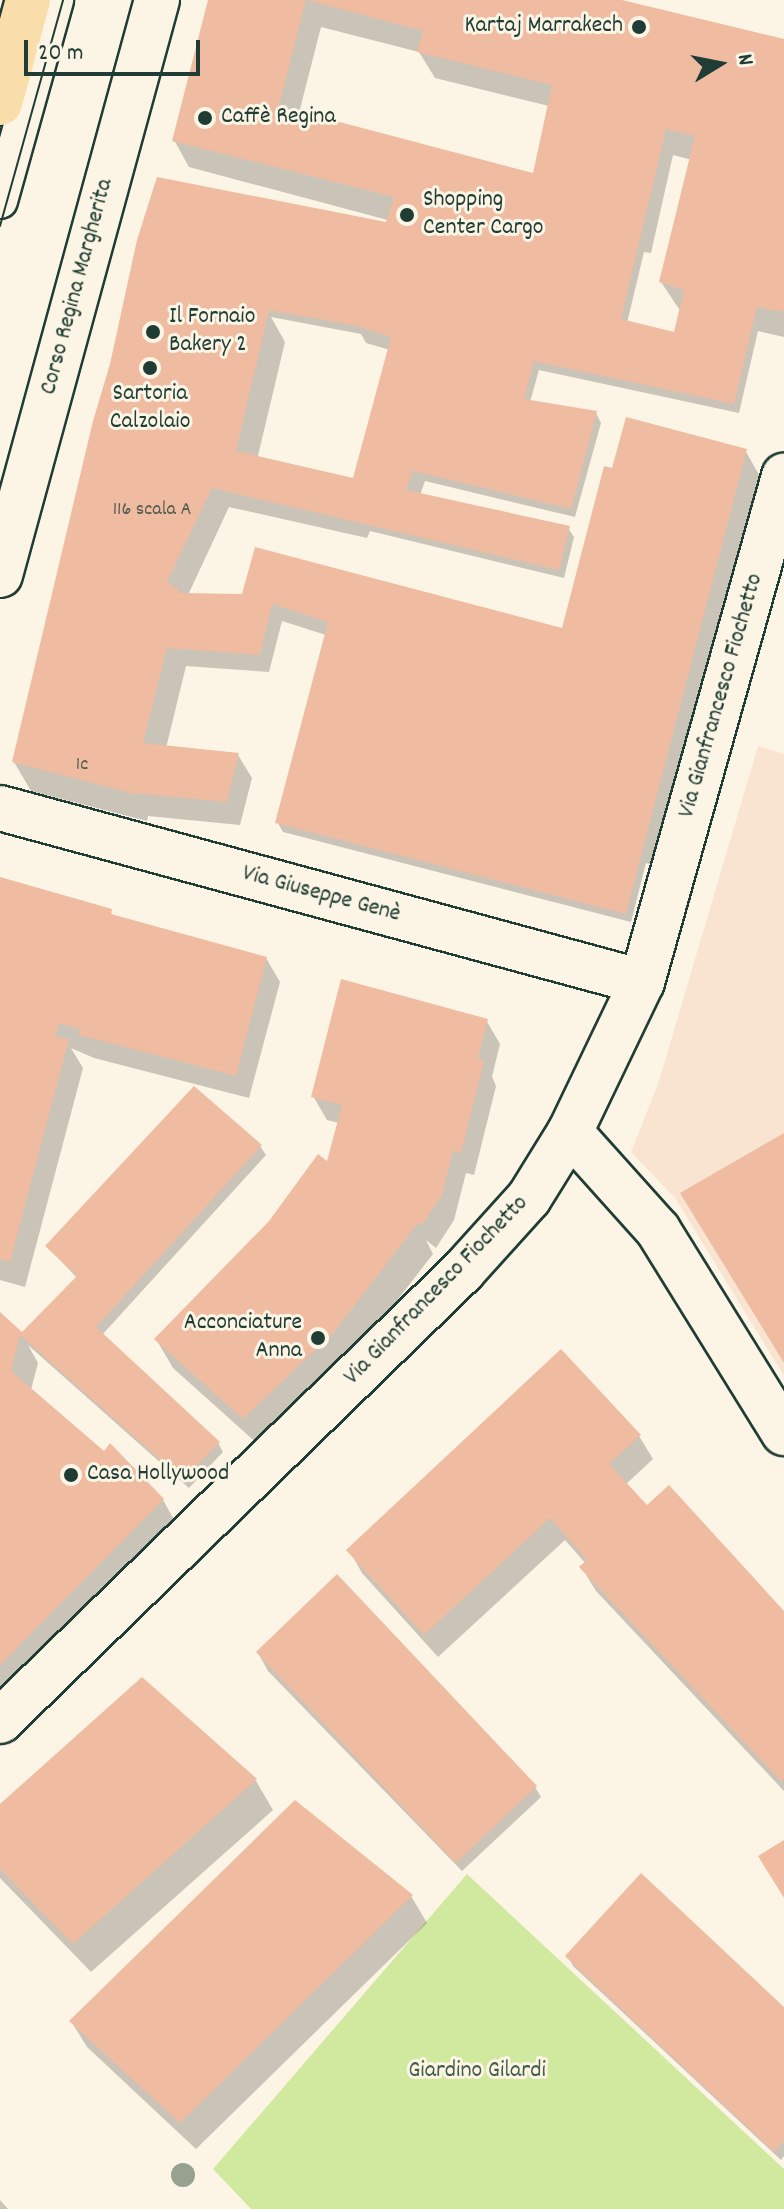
<!DOCTYPE html>
<meta charset="utf-8">
<style>
body{margin:0}
#map{position:relative;width:784px;height:2209px;overflow:hidden;background:#fcf5e5;font-family:Dekko,sans-serif}
div>[style]{position:absolute}
.built>*{inset:0;background:#f8e4d1}
.green>*{inset:0;background:#d0e99f}
.shadow>*{inset:0;background:#0003}
.building>*{inset:0;background:#efbba1}
.roads{filter:drop-shadow(2px 0 #1f3d34) drop-shadow(-2px 0 #1f3d34) drop-shadow(0 2px #1f3d34) drop-shadow(0 -2px #1f3d34)}
.service>*{height:34px;margin:-17px;padding:0 17px;transform-origin:17px;border-radius:17px;background:#fcf5e5}
.minor>*{height:44px;margin:-22px;padding:0 22px;transform-origin:22px;border-radius:22px;background:#fcf5e5}
.tertiary>*{height:44px;margin:-22px;padding:0 22px;transform-origin:22px;border-radius:22px;background:#fcf5e5}
.primary>*{height:44px;margin:-22px;padding:0 22px;transform-origin:22px;border-radius:22px;background:#f9deab}
.tram>*{height:2px;margin:-1px;padding:0 1px;transform-origin:1px;border-radius:1px;background:#1f3d34}
.trees>*{width:24px;height:24px;margin:-12px;border-radius:50%;background:#96a28f}
.dots>*{width:22px;height:22px;translate:-50% -50%;box-sizing:border-box;border:4px solid #fcf5e5;border-radius:50%}
span{translate:-50% -50%;white-space:nowrap;text-align:center;line-height:1.15;-webkit-text-stroke:6px #fcf5e5;paint-order:stroke}
.number-label{font-size:20px;color:#535c4f}
.number-label span{-webkit-text-stroke-width:0}
.poi-label{font-size:24px;color:#1f3d34}
.right{translate:-100% -50%;text-align:right}
.left{translate:0 -50%;text-align:left}
.street-label{font-size:24px;color:#1f3d34}
.park-label{font-size:24px;color:#425f49}
.north{position:absolute;left:680px;top:24px;width:80px;height:80px;-webkit-text-stroke:6px #fcf5e5;paint-order:stroke;rotate:80deg;font-size:22px;font-weight:700;line-height:32px;text-align:center;color:#1f3d34}
.north::after{content:'';display:block;margin:auto;width:28px;height:36px;background:#1f3d34;clip-path:polygon(50% 0,100% 100%,50% 72%,0 100%)}
.scale{position:absolute;left:24px;top:40px;width:176px;height:36px;box-sizing:border-box;border:4px solid #1f3d34;border-top:0;padding-left:10px;font-size:24px;line-height:28px;white-space:nowrap;color:#1f3d34;-webkit-text-stroke:6px #fcf5e5;paint-order:stroke}
</style>
<div id="map">
<div class="built">
<i style="clip-path:polygon(758px 746px,784px 754px,784px 1376px,675px 1198px,631px 1152px,659px 1081px)"></i>
</div>
<div class="green">
<i style="clip-path:polygon(467px 1874px,784px 2169px,784px 2209px,251px 2209px,213px 2169px)"></i>
</div>
<div class="shadow">
<i style="clip-path:polygon(evenodd,210px 0,613px 0,784px 41px,784px 337px,758px 331px,739px 413px,539px 370px,530px 402px,596px 413px,601px 423px,575px 517px,425px 481px,420px 495px,568px 528px,574px 537px,564px 578px,370px 531px,367px 538px,229px 507px,188px 595px,244px 596px,563px 634px,613px 471px,745px 450px,762px 480px,693px 746px,684px 744px,653px 865px,646px 863px,631px 922px,283px 832px,278px 823px,326px 635px,282px 621px,269px 672px,186px 666px,166px 748px,238px 755px,252px 778px,240px 825px,148px 816px,147px 821px,31px 791px,14px 762px,95px 422px,384px 224px,395px 222px,189px 167px,174px 140px,210px 0,321px 27px,419px 52px,435px 78px,549px 106px,535px 175px,299px 113px,321px 27px,210px 0,673px 155px,692px 160px,661px 282px,681px 312px,675px 335px,627px 323px,644px 252px,651px 253px,673px 155px,210px 0,271px 317px,361px 334px,366px 343px,390px 350px,354px 480px,257px 460px,285px 342px,271px 317px)"></i>
<i style="clip-path:polygon(0 879px,110px 911px,114px 917px,266px 958px,280px 982px,249px 1098px,94px 1058px,71px 1048px,83px 1068px,25px 1287px,0 1280px)"></i>
<i style="clip-path:polygon(486px 1020px,500px 1044px,492px 1077px,496px 1086px,474px 1175px,466px 1173px,454px 1220px,436px 1248px,426px 1240px,433px 1254px,350px 1361px,261px 1447px,173px 1368px,156px 1339px,328px 1164px,339px 1123px,327px 1120px,313px 1096px)"></i>
<i style="clip-path:polygon(260px 1146px,266px 1155px,102px 1335px,218px 1443px,223px 1452px,189px 1488px,28px 1345px,38px 1363px,31px 1390px,104px 1454px,110px 1446px,163px 1500px,180px 1530px,0 1711px,0 1315px,22px 1335px,77px 1278px,47px 1246px)"></i>
<i style="clip-path:polygon(639px 1436px,653px 1459px,625px 1485px,646px 1508px,784px 1614px,784px 1791px,596px 1591px,582px 1568px,586px 1564px,565px 1540px,438px 1657px,362px 1573px,349px 1550px)"></i>
<i style="clip-path:polygon(258px 1653px,535px 1787px,541px 1797px,462px 1871px,268px 1671px)"></i>
<i style="clip-path:polygon(142px 1680px,256px 1781px,273px 1810px,91px 1972px,0 1878px,0 1807px)"></i>
<i style="clip-path:polygon(411px 1896px,427px 1923px,196px 2149px,87px 2047px,71px 2021px)"></i>
<i style="clip-path:polygon(568px 1956px,784px 2009px,784px 2156px,781px 2160px,573px 1966px)"></i>
<i style="clip-path:polygon(0 2200px,8px 2209px,0 2209px)"></i>
</div>
<div class="building">
<i style="clip-path:polygon(evenodd,208px 0,306px 0,279px 106px,533px 173px,552px 85px,417px 52px,423px 31px,307px 0,622px 0,784px 39px,784px 308px,783px 312px,757px 307px,734px 404px,534px 361px,524px 399px,597px 411px,571px 509px,413px 471px,406px 490px,570px 526px,559px 570px,212px 488px,167px 582px,182px 593px,242px 594px,255px 547px,562px 628px,604px 466px,612px 468px,626px 417px,747px 449px,626px 914px,275px 823px,328px 622px,272px 604px,260px 655px,167px 648px,143px 743px,239px 753px,227px 802px,131px 793px,12px 762px,93px 421px,110px 364px,137px 240px,157px 177px,386px 222px,394px 197px,172px 141px,208px 0,666px 129px,695px 136px,659px 282px,684px 290px,674px 332px,621px 319px,666px 129px,208px 0,269px 310px,353px 325px,391px 337px,353px 478px,236px 451px,269px 310px)"></i>
<i style="clip-path:polygon(0 877px,112px 909px,111px 914px,267px 957px,236px 1076px,79px 1035px,80px 1029px,59px 1023px,55px 1036px,69px 1039px,10px 1262px,0 1259px)"></i>
<i style="clip-path:polygon(341px 979px,488px 1019px,478px 1058px,484px 1061px,461px 1153px,453px 1151px,442px 1195px,422px 1225px,418px 1223px,334px 1332px,243px 1419px,154px 1339px,269px 1221px,318px 1154px,327px 1161px,342px 1105px,311px 1097px)"></i>
<i style="clip-path:polygon(194px 1086px,262px 1145px,96px 1327px,220px 1442px,183px 1480px,20px 1335px,11px 1371px,104px 1451px,110px 1443px,164px 1499px,0 1665px,0 1312px,22px 1332px,77px 1276px,45px 1246px)"></i>
<i style="clip-path:polygon(784px 1133px,784px 1363px,680px 1193px)"></i>
<i style="clip-path:polygon(561px 1349px,641px 1435px,609px 1464px,647px 1505px,669px 1485px,784px 1611px,784px 1778px,781px 1781px,579px 1567px,587px 1560px,550px 1518px,424px 1635px,346px 1550px)"></i>
<i style="clip-path:polygon(337px 1574px,537px 1786px,456px 1863px,256px 1652px)"></i>
<i style="clip-path:polygon(142px 1677px,257px 1779px,73px 1944px,0 1869px,0 1804px)"></i>
<i style="clip-path:polygon(295px 1800px,413px 1895px,180px 2123px,69px 2021px)"></i>
<i style="clip-path:polygon(784px 1840px,784px 1898px,758px 1856px)"></i>
<i style="clip-path:polygon(641px 1873px,784px 2007px,784px 2141px,774px 2152px,565px 1956px)"></i>
</div>
<div class="roads">
<div class="service">
<i style="left:0;top:201px;width:209px;rotate:-74.4deg"></i>
</div>
<div class="minor">
<i style="left:0;top:808px;width:665px;rotate:15.16deg"></i>
<i style="left:570px;top:1132px;width:132px;rotate:48.1deg"></i>
<i style="left:658px;top:1230px;width:239px;rotate:58.2deg"></i>
<i style="left:0;top:1721px;width:646px;rotate:-44.18deg"></i>
<i style="left:463px;top:1271px;width:98px;rotate:-47.9deg"></i>
<i style="left:529px;top:1198px;width:78px;rotate:-58.2deg"></i>
<i style="left:570px;top:1132px;width:166px;rotate:-64.4deg"></i>
<i style="left:642px;top:982px;width:526px;rotate:-74.32deg"></i>
</div>
<div class="tertiary">
<i style="left:0;top:575px;width:596px;rotate:-74.73deg"></i>
</div>
<div class="primary">
<i style="left:0;top:103px;width:107px;rotate:-74.8deg"></i>
</div>
</div>
<div class="tram">
<i style="left:0;top:226px;width:235px;rotate:-74.4deg"></i>
</div>
<div class="trees">
<i style="left:183px;top:2175px"></i>
</div>
<div class="dots">
<i style="left:639px;top:27px;background:#1f3d34"></i>
<i style="left:205px;top:118px;background:#1f3d34"></i>
<i style="left:407px;top:215px;background:#1f3d34"></i>
<i style="left:153px;top:332px;background:#1f3d34"></i>
<i style="left:150px;top:368px;background:#1f3d34"></i>
<i style="left:318px;top:1338px;background:#1f3d34"></i>
<i style="left:71px;top:1475px;background:#1f3d34"></i>
</div>
<div class="number-label">
<span style="left:152px;top:510px">116 scala A</span>
<span style="left:82px;top:765px">1c</span>
</div>
<div class="poi-label">
<span class="right" style="left:623px;top:27px">Kartaj Marrakech</span>
<span class="left" style="left:221px;top:118px">Caffè Regina</span>
<span class="left" style="left:423px;top:215px">Shopping<br>Center Cargo</span>
<span class="left" style="left:169px;top:332px">Il Fornaio<br>Bakery 2</span>
<span style="left:150px;top:409px">Sartoria<br>Calzolaio</span>
<span class="right" style="left:302px;top:1338px">Acconciature<br>Anna</span>
<span class="left" style="left:87px;top:1475px">Casa Hollywood</span>
</div>
<div class="street-label">
<span style="left:78px;top:287px;rotate:-75deg">Corso Regina Margherita</span>
<span style="left:722px;top:696px;rotate:-74deg">Via Gianfrancesco Fiochetto</span>
<span style="left:321px;top:895px;rotate:15deg">Via Giuseppe Genè</span>
<span style="left:437px;top:1291px;rotate:-46deg">Via Gianfrancesco Fiochetto</span>
</div>
<div class="park-label">
<span style="left:477px;top:2072px">Giardino Gilardi</span>
</div>
<div class="north">N</div>
<div class="scale">20 m</div>
</div>
